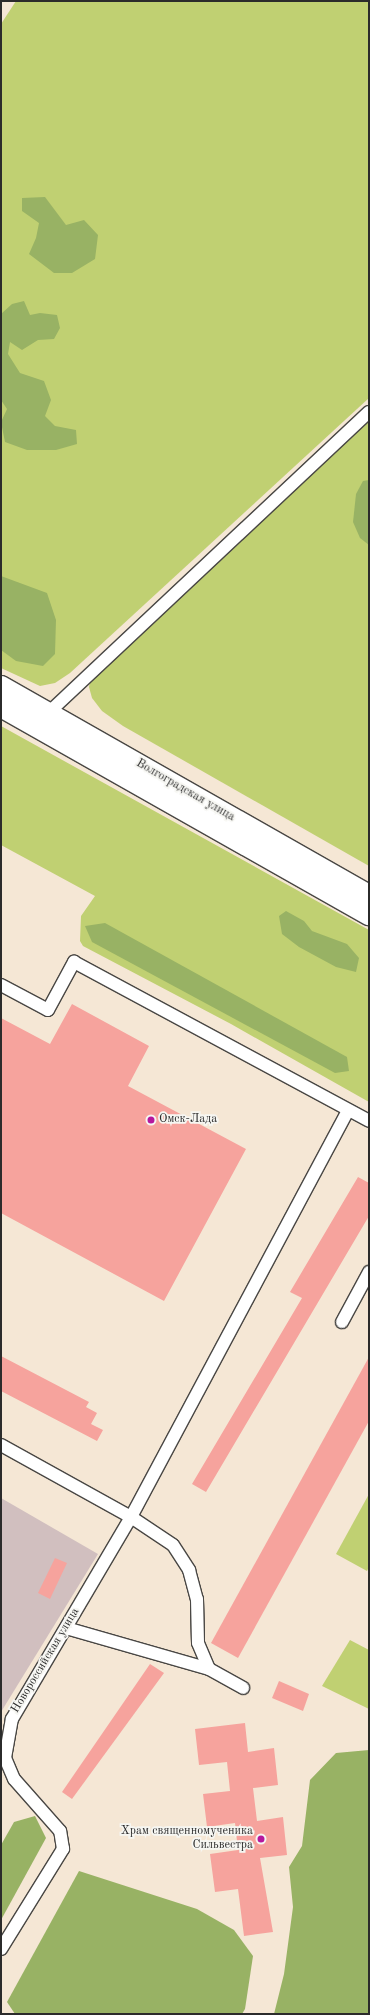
<!DOCTYPE html>
<meta charset="utf-8">
<style>
body{margin:0}
#map{position:relative;width:370px;height:2015px;overflow:hidden;background:#f5e7d5;font-family:"Old Standard TT",serif}
div>[style]{position:absolute}
.industrial>*{inset:0;background:#d1bfbf}
.green>*{inset:0;background:#c0d072}
.forest>*{inset:0;background:#98b264}
.building>*{inset:0;background:#f6a39d}
.roads{filter:drop-shadow(1px 0 #494744) drop-shadow(-1px 0 #494744) drop-shadow(0 1px #494744) drop-shadow(0 -1px #494744)}
.street>*{height:12px;margin:-6px;padding:0 6px;transform-origin:6px;border-radius:6px;background:#fff}
.primary>*{height:20px;margin:-10px;padding:0 10px;transform-origin:10px;border-radius:10px;background:#fff}
.dots>*{width:11px;height:11px;translate:-50% -50%;box-sizing:border-box;border:2px solid #f6f6f2;border-radius:50%}
span{translate:-50% -50%;white-space:nowrap;text-align:center;line-height:1.15;-webkit-text-stroke:3.5px #f6f6f2;paint-order:stroke}
.street-label{font-size:12px;color:#2b2b2b}
.poi-label{font-size:12px;color:#2b2b2b}
.left{translate:0 -50%;text-align:left}
.right{translate:-100% -50%;text-align:right}
.frame{position:absolute;inset:0;border:2px solid #2b2b2b;pointer-events:none}
</style>
<div id="map">
<div class="industrial">
<i style="clip-path:polygon(1px 1498px,98px 1554px,1px 1712px)"></i>
</div>
<div class="green">
<i style="clip-path:polygon(16px 1px,369px 1px,369px 398px,70px 673px,55px 683px,40px 686px,1px 668px,1px 24px)"></i>
<i style="clip-path:polygon(369px 420px,369px 866px,123px 726px,102px 711px,92px 698px,89px 687px,91px 677px)"></i>
<i style="clip-path:polygon(1px 726px,369px 930px,369px 1102px,231px 1024px,83px 946px,80px 941px,81px 916px,95px 896px,1px 845px)"></i>
<i style="clip-path:polygon(369px 1494px,369px 1567px,367px 1571px,336px 1554px)"></i>
<i style="clip-path:polygon(350px 1640px,369px 1650px,369px 1709px,322px 1686px)"></i>
</div>
<div class="forest">
<i style="clip-path:polygon(45px 197px,66px 225px,84px 220px,98px 235px,95px 259px,72px 273px,54px 273px,29px 254px,36px 238px,39px 223px,22px 211px,22px 198px)"></i>
<i style="clip-path:polygon(24px 301px,30px 315px,40px 313px,57px 315px,60px 328px,54px 339px,38px 340px,22px 350px,10px 342px,8px 354px,20px 373px,44px 381px,51px 400px,45px 416px,55px 426px,76px 430px,77px 444px,56px 450px,27px 450px,5px 442px,1px 422px,7px 409px,1px 400px,1px 314px,12px 304px)"></i>
<i style="clip-path:polygon(369px 480px,369px 545px,360px 538px,353px 522px,356px 494px,363px 481px)"></i>
<i style="clip-path:polygon(1px 576px,47px 593px,56px 620px,55px 654px,43px 666px,16px 661px,1px 650px)"></i>
<i style="clip-path:polygon(286px 911px,304px 921px,312px 931px,347px 944px,359px 958px,356px 972px,336px 967px,299px 947px,282px 934px,279px 916px)"></i>
<i style="clip-path:polygon(105px 923px,347px 1057px,349px 1071px,335px 1073px,92px 942px,85px 926px)"></i>
<i style="clip-path:polygon(369px 1750px,369px 2014px,274px 2014px,284px 1974px,293px 1907px,289px 1867px,302px 1846px,310px 1780px,336px 1753px)"></i>
<i style="clip-path:polygon(35px 1816px,46px 1838px,1px 1920px,1px 1845px,14px 1822px)"></i>
<i style="clip-path:polygon(79px 1871px,197px 1909px,234px 1930px,253px 1956px,245px 2009px,242px 2014px,15px 2014px,7px 2002px)"></i>
</div>
<div class="building">
<i style="clip-path:polygon(72px 1004px,149px 1046px,128px 1086px,246px 1149px,164px 1301px,1px 1213px,1px 1018px,50px 1044px)"></i>
<i style="clip-path:polygon(358px 1177px,369px 1183px,369px 1216px,206px 1492px,192px 1484px,302px 1298px,290px 1292px)"></i>
<i style="clip-path:polygon(1px 1356px,89px 1402px,86px 1407px,97px 1413px,91px 1424px,103px 1430px,97px 1441px,1px 1391px)"></i>
<i style="clip-path:polygon(369px 1357px,369px 1421px,238px 1658px,211px 1643px)"></i>
<i style="clip-path:polygon(55px 1558px,67px 1563px,50px 1599px,38px 1593px)"></i>
<i style="clip-path:polygon(150px 1664px,164px 1673px,72px 1799px,62px 1792px)"></i>
<i style="clip-path:polygon(279px 1681px,309px 1694px,303px 1711px,272px 1698px)"></i>
<i style="clip-path:polygon(245px 1723px,248px 1752px,274px 1748px,278px 1785px,253px 1788px,257px 1821px,283px 1817px,287px 1855px,260px 1858px,273px 1932px,244px 1936px,238px 1889px,215px 1892px,210px 1854px,238px 1850px,235px 1823px,207px 1827px,203px 1794px,230px 1791px,227px 1762px,199px 1765px,195px 1729px)"></i>
</div>
<div class="roads">
<div class="street">
<i style="left:45px;top:716px;width:444px;rotate:-43.2deg"></i>
<i style="left:1px;top:985px;width:53px;rotate:28deg"></i>
<i style="left:48px;top:1010px;width:55px;rotate:-61.6deg"></i>
<i style="left:74px;top:962px;width:335px;rotate:28.3deg"></i>
<i style="left:342px;top:1322px;width:57px;rotate:-61.6deg"></i>
<i style="left:1px;top:1445px;width:149px;rotate:29deg"></i>
<i style="left:131px;top:1517px;width:50px;rotate:33.7deg"></i>
<i style="left:173px;top:1545px;width:30px;rotate:57deg"></i>
<i style="left:189px;top:1570px;width:30px;rotate:75deg"></i>
<i style="left:197px;top:1599px;width:44px;rotate:88.7deg"></i>
<i style="left:198px;top:1643px;width:28px;rotate:67deg"></i>
<i style="left:66px;top:1628px;width:149px;rotate:16deg"></i>
<i style="left:209px;top:1669px;width:39px;rotate:29deg"></i>
<i style="left:1px;top:1949px;width:118px;rotate:-58.2deg"></i>
<i style="left:63px;top:1849px;width:18px;rotate:-99deg"></i>
<i style="left:60px;top:1831px;width:69px;rotate:-131.5deg"></i>
<i style="left:14px;top:1779px;width:23px;rotate:-113deg"></i>
<i style="left:5px;top:1758px;width:40px;rotate:-80deg"></i>
<i style="left:12px;top:1719px;width:234px;rotate:-59.5deg"></i>
<i style="left:131px;top:1517px;width:461px;rotate:-61.9deg"></i>
</div>
<div class="primary">
<i style="left:1px;top:686px;width:423px;rotate:29.6deg"></i>
<i style="left:1px;top:707px;width:423px;rotate:29.5deg"></i>
</div>
</div>
<div class="dots">
<i style="left:151px;top:1120px;background:#b5179e"></i>
<i style="left:261px;top:1839px;background:#b5179e"></i>
</div>
<div class="street-label">
<span style="left:185px;top:791px;rotate:30deg">Волгоградская улица</span>
<span style="left:46px;top:1661px;rotate:-59deg">Новороссийская улица</span>
</div>
<div class="poi-label">
<span class="left" style="left:159px;top:1120px">Омск-Лада</span>
<span class="right" style="left:253px;top:1839px">Храм священномученика<br>Сильвестра</span>
</div>
<div class="frame"></div>
</div>
